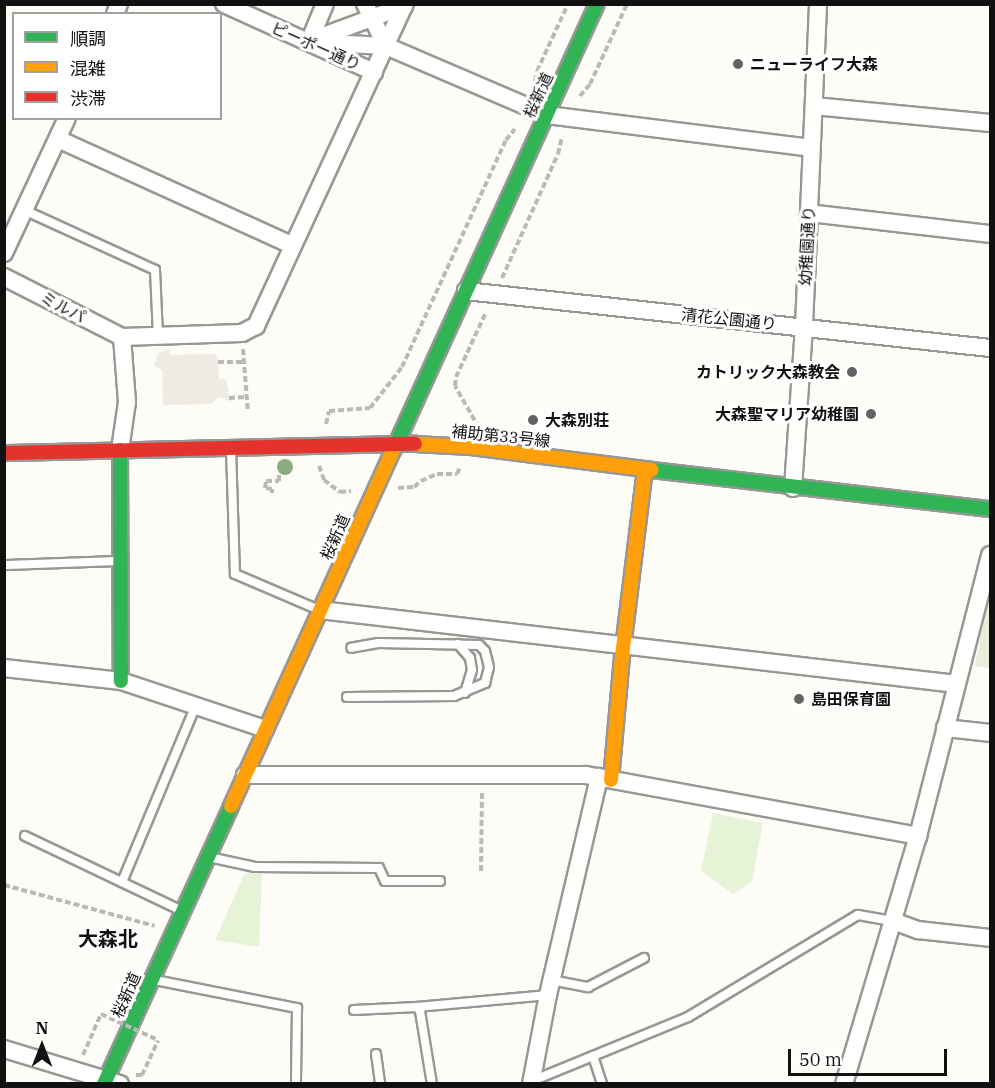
<!DOCTYPE html>
<meta charset="utf-8">
<style>
body{margin:0}
#map{position:relative;width:995px;height:1088px;overflow:hidden;background:#fdfcf7;font-family:"IBM Plex Serif","Noto Sans JP",serif}
div>[style]{position:absolute}
.green>*{inset:0;background:#e7f3d7}
.cemetery>*{inset:0;background:#e9eedb}
.plaza>*{inset:0;background:#edebe2}
.path>*{height:4px;margin-top:-2px;transform-origin:0;background:repeating-linear-gradient(90deg,#b9b9b8 0 6px,transparent 0 9px)}
.roads{filter:drop-shadow(2px 0 #979795) drop-shadow(-2px 0 #979795) drop-shadow(0 2px #979795) drop-shadow(0 -2px #979795)}
.lane>*{height:8px;margin:-4px;padding:0 4px;transform-origin:4px;border-radius:4px;background:#fffffe}
.street>*{height:16px;margin:-8px;padding:0 8px;transform-origin:8px;border-radius:8px;background:#fffffe}
.fast>*{height:14px;margin:-7px;padding:0 7px;transform-origin:7px;border-radius:7px;background:#30b455}
.slow>*{height:14px;margin:-7px;padding:0 7px;transform-origin:7px;border-radius:7px;background:#ff9f0a}
.jam>*{height:14px;margin:-7px;padding:0 7px;transform-origin:7px;border-radius:7px;background:#e5322d}
.path-bridge>*{height:4px;margin-top:-2px;transform-origin:0;background:repeating-linear-gradient(90deg,#b9b9b8 0 6px,transparent 0 9px)}
.trees>*{width:16px;height:16px;margin:-8px;border-radius:50%;background:#8cac80}
.dots>*{width:16px;height:16px;translate:-50% -50%;box-sizing:border-box;border:3px solid #fff;border-radius:50%}
span{translate:-50% -50%;white-space:nowrap;text-align:center;line-height:1.15;-webkit-text-stroke:6px #fff;paint-order:stroke}
.street-label{font-size:16px;color:#111}
.poi-label{font-size:16px;color:#111;font-weight:700}
.left{translate:0 -50%;text-align:left}
.right{translate:-100% -50%;text-align:right}
.quarter-label{font-size:20px;color:#111;font-weight:700}
.frame{position:absolute;inset:0;border:6px solid #111;pointer-events:none}
.legend{position:absolute;left:12px;top:12px;width:210px;height:108px;box-sizing:border-box;background:#fff;border:2px solid #a0a0a0;margin:0;padding:8px 10px;list-style:none;font-size:18px;color:#111}
.legend li{display:flex;align-items:center;gap:12px;height:30px}
.legend b{width:30px;border:2px solid #a0a0a0}
.north{position:absolute;left:12px;top:1016px;width:60px;height:60px;-webkit-text-stroke:4px #fff;paint-order:stroke;rotate:0deg;font-size:16px;font-weight:700;line-height:24px;text-align:center;color:#111}
.north::after{content:'';display:block;margin:auto;width:21px;height:27px;background:#111;clip-path:polygon(50% 0,100% 100%,50% 72%,0 100%)}
.scale{position:absolute;left:788px;top:1049px;width:159px;height:27px;box-sizing:border-box;border:3px solid #111;border-top:0;padding-left:8px;font-size:18px;line-height:21px;white-space:nowrap;color:#111;-webkit-text-stroke:4px #fff;paint-order:stroke}
</style>
<div id="map">
<div class="green">
<i style="clip-path:polygon(713px 813px,763px 823px,752px 881px,733px 894px,701px 871px)"></i>
<i style="clip-path:polygon(245px 873px,262px 874px,259px 947px,215px 940px)"></i>
</div>
<div class="cemetery">
<i style="clip-path:polygon(989px 592px,990px 668px,975px 666px)"></i>
</div>
<div class="plaza">
<i style="clip-path:polygon(169px 349px,171px 355px,214px 354px,218px 358px,219px 379px,226px 379px,231px 402px,219px 397px,211px 404px,163px 405px,162px 370px,154px 366px,158px 353px)"></i>
</div>
<div class="path">
<i style="left:533px;top:90px;width:19px;rotate:-78deg"></i>
<i style="left:537px;top:71px;width:74px;rotate:-65.2deg"></i>
<i style="left:580px;top:96px;width:16px;rotate:-50deg"></i>
<i style="left:590px;top:84px;width:88px;rotate:-65.2deg"></i>
<i style="left:502px;top:278px;width:136px;rotate:-65.7deg"></i>
<i style="left:558px;top:154px;width:18px;rotate:-77deg"></i>
<i style="left:243px;top:349px;width:63px;rotate:85.5deg"></i>
<i style="left:218px;top:362px;width:26px"></i>
<i style="left:229px;top:398px;width:17px;rotate:-3deg"></i>
<i style="left:326px;top:424px;width:13px;rotate:-77deg"></i>
<i style="left:329px;top:411px;width:41px;rotate:-4.2deg"></i>
<i style="left:370px;top:408px;width:52px;rotate:-52deg"></i>
<i style="left:402px;top:367px;width:250px;rotate:-65.4deg"></i>
<i style="left:506px;top:140px;width:14px;rotate:-51deg"></i>
<i style="left:479px;top:428px;width:48px;rotate:-119.7deg"></i>
<i style="left:455px;top:386px;width:9px;rotate:-84deg"></i>
<i style="left:456px;top:377px;width:72px;rotate:-65.2deg"></i>
<i style="left:319px;top:466px;width:15px;rotate:70deg"></i>
<i style="left:324px;top:480px;width:20px;rotate:37deg"></i>
<i style="left:340px;top:492px;width:11px;rotate:-5deg"></i>
<i style="left:398px;top:488px;width:16px;rotate:-4deg"></i>
<i style="left:414px;top:487px;width:9px;rotate:-41deg"></i>
<i style="left:421px;top:481px;width:17px;rotate:-24deg"></i>
<i style="left:437px;top:474px;width:20px"></i>
<i style="left:457px;top:474px;width:8px;rotate:-67deg"></i>
<i style="left:272px;top:493px;width:4px;rotate:-90deg"></i>
<i style="left:272px;top:489px;width:7px;rotate:-172deg"></i>
<i style="left:265px;top:488px;width:7px;rotate:-82deg"></i>
<i style="left:266px;top:481px;width:13px"></i>
<i style="left:279px;top:481px;width:9px;rotate:-90deg"></i>
<i style="left:481px;top:871px;width:80px;rotate:-89.3deg"></i>
<i style="left:4px;top:885px;width:156px;rotate:15.2deg"></i>
<i style="left:83px;top:1055px;width:45px;rotate:-66.3deg"></i>
<i style="left:136px;top:1075px;width:6px"></i>
<i style="left:142px;top:1075px;width:38px;rotate:-65deg"></i>
</div>
<div class="roads">
<div class="lane">
<i style="left:24px;top:210px;width:144px;rotate:24.6deg"></i>
<i style="left:155px;top:270px;width:66px;rotate:87.4deg"></i>
<i style="left:231px;top:448px;width:126px;rotate:88.2deg"></i>
<i style="left:235px;top:574px;width:91px;rotate:23.2deg"></i>
<i style="left:4px;top:565px;width:116px;rotate:-2deg"></i>
<i style="left:458px;top:644px;width:18px;rotate:49deg"></i>
<i style="left:470px;top:658px;width:12px;rotate:81deg"></i>
<i style="left:472px;top:670px;width:24px;rotate:107deg"></i>
<i style="left:347px;top:697px;width:107px;rotate:-0.5deg"></i>
<i style="left:454px;top:696px;width:34px;rotate:-23deg"></i>
<i style="left:485px;top:683px;width:16px;rotate:-76deg"></i>
<i style="left:489px;top:667px;width:16px;rotate:-104deg"></i>
<i style="left:485px;top:651px;width:8px;rotate:-135deg"></i>
<i style="left:479px;top:645px;width:101px;rotate:-178.9deg"></i>
<i style="left:378px;top:643px;width:27px;rotate:170deg"></i>
<i style="left:25px;top:836px;width:174px;rotate:25.5deg"></i>
<i style="left:209px;top:857px;width:47px;rotate:12.3deg"></i>
<i style="left:255px;top:867px;width:124px;rotate:0.5deg"></i>
<i style="left:379px;top:868px;width:14px;rotate:65deg"></i>
<i style="left:385px;top:881px;width:55px"></i>
<i style="left:122px;top:882px;width:192px;rotate:-67.3deg"></i>
<i style="left:155px;top:980px;width:145px;rotate:11.2deg"></i>
<i style="left:297px;top:1008px;width:76px;rotate:90.8deg"></i>
<i style="left:551px;top:980px;width:38px;rotate:11deg"></i>
<i style="left:588px;top:987px;width:63px;rotate:-27.4deg"></i>
<i style="left:417px;top:1007px;width:5px;rotate:53deg"></i>
<i style="left:420px;top:1011px;width:74px;rotate:80.7deg"></i>
<i style="left:354px;top:1010px;width:63px;rotate:-2.7deg"></i>
<i style="left:417px;top:1007px;width:132px;rotate:-5.2deg"></i>
<i style="left:376px;top:1054px;width:30px;rotate:82deg"></i>
<i style="left:593px;top:1056px;width:29px;rotate:72deg"></i>
<i style="left:532px;top:1081px;width:169px;rotate:-22.3deg"></i>
<i style="left:688px;top:1017px;width:198px;rotate:-31deg"></i>
<i style="left:858px;top:915px;width:36px;rotate:10deg"></i>
</div>
<div class="street">
<i style="left:224px;top:4px;width:165px;rotate:24.4deg"></i>
<i style="left:365px;top:4px;width:47px;rotate:63.4deg"></i>
<i style="left:115px;top:14px;width:11px;rotate:-68deg"></i>
<i style="left:315px;top:39px;width:95px;rotate:-20.3deg"></i>
<i style="left:309px;top:42px;width:77px;rotate:3deg"></i>
<i style="left:386px;top:46px;width:175px;rotate:23.2deg"></i>
<i style="left:547px;top:115px;width:266px;rotate:7.1deg"></i>
<i style="left:309px;top:42px;width:41px;rotate:-67.2deg"></i>
<i style="left:814px;top:106px;width:177px;rotate:5.5deg"></i>
<i style="left:58px;top:139px;width:257px;rotate:24.4deg"></i>
<i style="left:809px;top:213px;width:182px;rotate:6.6deg"></i>
<i style="left:4px;top:253px;width:149px;rotate:-65deg"></i>
<i style="left:4px;top:277px;width:132px;rotate:27deg"></i>
<i style="left:122px;top:337px;width:120px;rotate:-1.9deg"></i>
<i style="left:242px;top:333px;width:16px;rotate:-27deg"></i>
<i style="left:256px;top:326px;width:355px;rotate:-65.2deg"></i>
<i style="left:466px;top:291px;width:527px;rotate:6.21deg"></i>
<i style="left:120px;top:450px;width:49px;rotate:-81.7deg"></i>
<i style="left:127px;top:402px;width:65px;rotate:-94.4deg"></i>
<i style="left:793px;top:488px;width:162px;rotate:-86.1deg"></i>
<i style="left:804px;top:326px;width:322px;rotate:-87.5deg"></i>
<i style="left:320px;top:610px;width:641px;rotate:6.63deg"></i>
<i style="left:4px;top:668px;width:118px;rotate:6.3deg"></i>
<i style="left:121px;top:681px;width:152px;rotate:18.4deg"></i>
<i style="left:945px;top:728px;width:45px;rotate:6.3deg"></i>
<i style="left:245px;top:775px;width:341px"></i>
<i style="left:586px;top:775px;width:338px;rotate:10.4deg"></i>
<i style="left:893px;top:921px;width:27px;rotate:20deg"></i>
<i style="left:918px;top:930px;width:72px;rotate:6.3deg"></i>
<i style="left:4px;top:1049px;width:121px;rotate:16.8deg"></i>
<i style="left:531px;top:1084px;width:91px;rotate:-79.2deg"></i>
<i style="left:548px;top:995px;width:224px;rotate:-76.8deg"></i>
<i style="left:844px;top:1084px;width:259px;rotate:-73.4deg"></i>
<i style="left:918px;top:836px;width:290px;rotate:-75.6deg"></i>
</div>
<div class="fast">
<i style="left:394px;top:449px;width:489px;rotate:-65.5deg"></i>
<i style="left:120px;top:450px;width:231px;rotate:89.8deg"></i>
<i style="left:652px;top:470px;width:340px;rotate:6.6deg"></i>
<i style="left:104px;top:1084px;width:306px;rotate:-65.4deg"></i>
</div>
<div class="slow">
<i style="left:415px;top:444px;width:55px;rotate:3.1deg"></i>
<i style="left:470px;top:447px;width:183px;rotate:7.2deg"></i>
<i style="left:611px;top:780px;width:124px;rotate:-84.9deg"></i>
<i style="left:622px;top:656px;width:187px;rotate:-83deg"></i>
<i style="left:231px;top:806px;width:392px;rotate:-65.5deg"></i>
</div>
<div class="jam">
<i style="left:4px;top:453px;width:411px;rotate:-1.3deg"></i>
</div>
</div>
<div class="path-bridge">
<i style="left:101px;top:1014px;width:63px;rotate:24.5deg"></i>
</div>
<div class="trees">
<i style="left:285px;top:467px"></i>
</div>
<div class="dots">
<i style="left:738px;top:64px;background:#646362"></i>
<i style="left:852px;top:372px;background:#646362"></i>
<i style="left:871px;top:414px;background:#646362"></i>
<i style="left:533px;top:420px;background:#646362"></i>
<i style="left:799px;top:699px;background:#646362"></i>
</div>
<div class="street-label">
<span style="left:316px;top:46px;rotate:24deg">ピーポー通り</span>
<span style="left:538px;top:95px;rotate:-65deg">桜新道</span>
<span style="left:807px;top:246px;rotate:-87deg">幼稚園通り</span>
<span style="left:63px;top:307px;rotate:27deg">ミルパ</span>
<span style="left:729px;top:319px;rotate:6deg">清花公園通り</span>
<span style="left:501px;top:436px;rotate:6deg">補助第33号線</span>
<span style="left:335px;top:537px;rotate:-66deg">桜新道</span>
<span style="left:126px;top:995px;rotate:-66deg">桜新道</span>
</div>
<div class="poi-label">
<span class="left" style="left:750px;top:64px">ニューライフ大森</span>
<span class="right" style="left:840px;top:372px">カトリック大森教会</span>
<span class="right" style="left:859px;top:414px">大森聖マリア幼稚園</span>
<span class="left" style="left:545px;top:420px">大森別荘</span>
<span class="left" style="left:811px;top:699px">島田保育園</span>
</div>
<div class="quarter-label">
<span style="left:108px;top:938px">大森北</span>
</div>
<div class="frame"></div>
<ul class="legend">
<li><b style="height:8px;background:#30b455"></b>順調</li>
<li><b style="height:8px;background:#ff9f0a"></b>混雑</li>
<li><b style="height:8px;background:#e5322d"></b>渋滞</li>
</ul>
<div class="north">N</div>
<div class="scale">50 m</div>
</div>
